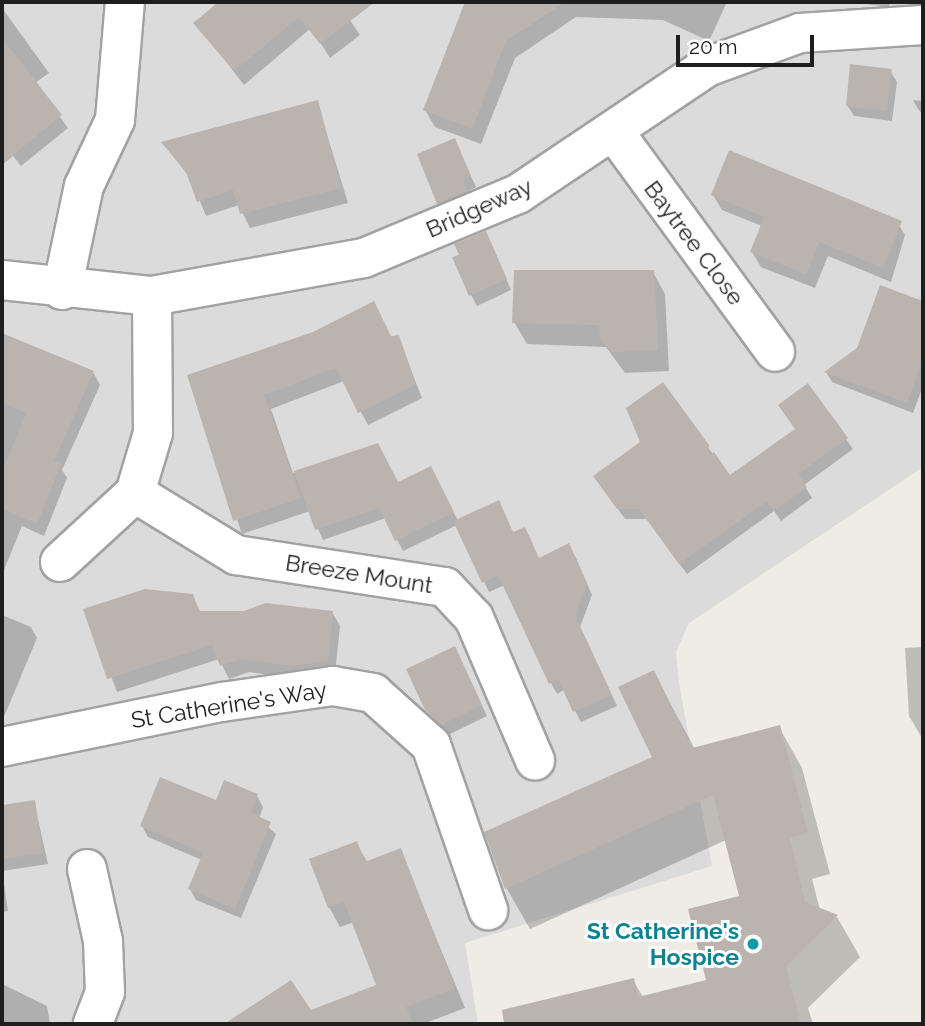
<!DOCTYPE html>
<style>
body{margin:0}
#map{position:relative;width:925px;height:1026px;overflow:hidden;background:#eeece5;font-family:Raleway,sans-serif}
div>[style]{position:absolute}
.residential>*{inset:0;background:#dcdbdb}
.shadow>*{inset:0;background:#0003}
.building>*{inset:0;background:#bbb4ae}
.roads{filter:drop-shadow(2px 0 #a2a2a2) drop-shadow(-2px 0 #a2a2a2) drop-shadow(0 2px #a2a2a2) drop-shadow(0 -2px #a2a2a2)}
.minor>*{height:38px;margin:-19px;padding:0 19px;transform-origin:19px;border-radius:19px;background:#fff}
.dots>*{width:19px;height:19px;translate:-50% -50%;box-sizing:border-box;border:4px solid #fff;border-radius:50%}
span{translate:-50% -50%;white-space:nowrap;text-align:center;line-height:1.15;-webkit-text-stroke:6px #fff;paint-order:stroke}
.street-label{font-size:23px;color:#1e1e1e}
.culture-label{font-size:23px;color:#0d838f;font-weight:700}
.right{translate:-100% -50%;text-align:right}
.frame{position:absolute;inset:0;border:4px solid #1e1e1e;pointer-events:none}
.scale{position:absolute;left:676px;top:35px;width:138px;height:32px;box-sizing:border-box;border:4px solid #1e1e1e;border-top:0;padding-left:9px;font-size:21px;line-height:24px;white-space:nowrap;color:#1e1e1e;-webkit-text-stroke:5px #fff;paint-order:stroke}
</style>
<div id="map">
<div class="residential">
<i style="clip-path:polygon(2px 2px,923px 2px,923px 467px,689px 623px,676px 652px,679px 683px,712px 866px,465px 943px,478px 1024px,2px 1024px)"></i>
</div>
<div class="shadow">
<i style="clip-path:polygon(218px 2px,291px 2px,303px 16px,305px 2px,338px 2px,360px 35px,330px 58px,311px 28px,244px 85px,196px 23px)"></i>
<i style="clip-path:polygon(467px 2px,727px 2px,709px 41px,663px 20px,576px 17px,515px 58px,481px 144px,435px 127px,425px 110px)"></i>
<i style="clip-path:polygon(851px 2px,890px 2px,889px 7px)"></i>
<i style="clip-path:polygon(2px 8px,49px 73px,35px 83px,68px 128px,21px 166px,13px 156px,2px 165px)"></i>
<i style="clip-path:polygon(890px 71px,897px 82px,892px 121px,854px 116px,847px 105px)"></i>
<i style="clip-path:polygon(913px 100px,923px 101px,923px 115px,918px 109px)"></i>
<i style="clip-path:polygon(317px 102px,348px 203px,250px 228px,239px 205px,206px 216px,191px 179px,163px 143px)"></i>
<i style="clip-path:polygon(454px 140px,476px 187px,468px 191px,473px 202px,445px 214px,439px 203px)"></i>
<i style="clip-path:polygon(713px 195px,896px 220px,905px 235px,891px 282px,828px 256px,815px 288px,761px 267px,752px 252px,762px 226px,722px 210px)"></i>
<i style="clip-path:polygon(491px 244px,511px 290px,477px 306px,471px 295px)"></i>
<i style="clip-path:polygon(653px 272px,665px 294px,669px 371px,625px 373px,606px 347px,527px 344px,514px 322px)"></i>
<i style="clip-path:polygon(893px 291px,923px 303px,923px 386px,913px 413px,832px 382px,826px 372px,859px 349px)"></i>
<i style="clip-path:polygon(2px 334px,93px 372px,100px 385px,62px 470px,67px 478px,44px 536px,22px 526px,2px 575px)"></i>
<i style="clip-path:polygon(398px 337px,422px 398px,368px 425px,344px 381px,271px 409px,293px 473px,377px 445px,398px 484px,437px 479px,458px 521px,513px 534px,539px 560px,575px 556px,592px 595px,580px 627px,617px 706px,581px 722px,564px 690px,557px 694px,551px 683px,505px 585px,489px 592px,457px 525px,403px 551px,386px 518px,323px 540px,310px 511px,242px 534px,189px 376px)"></i>
<i style="clip-path:polygon(797px 430px,846px 439px,853px 449px,804px 485px,812px 498px,781px 521px,774px 511px,687px 574px,647px 519px,625px 519px,602px 487px,707px 446px,730px 477px)"></i>
<i style="clip-path:polygon(192px 596px,201px 613px,332px 612px,340px 626px,335px 674px,302px 679px,249px 672px,229px 679px,219px 659px,117px 692px,86px 610px)"></i>
<i style="clip-path:polygon(2px 615px,31px 627px,37px 638px,4px 717px)"></i>
<i style="clip-path:polygon(923px 647px,923px 738px,922px 738px,909px 716px,905px 648px)"></i>
<i style="clip-path:polygon(460px 659px,487px 716px,448px 735px,427px 710px)"></i>
<i style="clip-path:polygon(653px 672px,695px 749px,779px 727px,802px 768px,830px 874px,812px 879px,820px 910px,837px 917px,860px 957px,808px 1008px,813px 1024px,560px 1024px,554px 1000px,633px 980px,643px 997px,708px 981px,741px 897px,726px 840px,530px 929px,507px 889px,486px 833px,654px 758px)"></i>
<i style="clip-path:polygon(257px 796px,263px 807px,259px 819px,276px 834px,241px 918px,196px 900px,190px 889px,202px 860px,148px 837px,142px 826px)"></i>
<i style="clip-path:polygon(34px 802px,48px 864px,2px 871px,8px 911px,2px 912px,2px 807px)"></i>
<i style="clip-path:polygon(356px 843px,368px 863px,400px 850px,465px 1008px,423px 1024px,367px 1024px,355px 995px,379px 986px,354px 922px,340px 927px,329px 907px)"></i>
<i style="clip-path:polygon(2px 984px,47px 1006px,50px 1024px,2px 1024px)"></i>
</div>
<div class="building">
<i style="clip-path:polygon(219px 2px,375px 2px,320px 44px,299px 17px,234px 71px,193px 23px)"></i>
<i style="clip-path:polygon(465px 2px,565px 2px,506px 41px,472px 129px,423px 110px)"></i>
<i style="clip-path:polygon(2px 38px,62px 115px,2px 164px)"></i>
<i style="clip-path:polygon(850px 64px,892px 69px,887px 111px,846px 106px)"></i>
<i style="clip-path:polygon(318px 100px,341px 188px,240px 214px,233px 190px,197px 202px,186px 172px,161px 142px)"></i>
<i style="clip-path:polygon(455px 138px,471px 176px,463px 179px,468px 191px,437px 204px,417px 154px)"></i>
<i style="clip-path:polygon(729px 150px,902px 221px,883px 268px,819px 242px,806px 274px,750px 252px,764px 217px,711px 195px)"></i>
<i style="clip-path:polygon(486px 231px,507px 279px,469px 296px,452px 257px,459px 255px,454px 244px)"></i>
<i style="clip-path:polygon(514px 270px,654px 270px,658px 350px,611px 352px,600px 339px,599px 325px,512px 323px)"></i>
<i style="clip-path:polygon(880px 285px,923px 301px,923px 359px,907px 403px,824px 372px,857px 348px)"></i>
<i style="clip-path:polygon(374px 301px,391px 336px,399px 335px,416px 384px,358px 413px,336px 368px,264px 395px,301px 498px,233px 521px,187px 375px,313px 332px)"></i>
<i style="clip-path:polygon(2px 333px,94px 371px,54px 461px,61px 464px,37px 524px,2px 509px,2px 472px,26px 413px,2px 403px)"></i>
<i style="clip-path:polygon(663px 382px,709px 445px,709px 456px,714px 452px,730px 475px,795px 429px,778px 405px,808px 383px,848px 438px,798px 474px,807px 487px,774px 511px,767px 501px,679px 564px,639px 509px,617px 509px,593px 476px,640px 442px,626px 408px)"></i>
<i style="clip-path:polygon(378px 443px,398px 482px,431px 466px,454px 512px,395px 541px,379px 508px,315px 530px,294px 471px)"></i>
<i style="clip-path:polygon(499px 500px,513px 532px,525px 527px,539px 558px,569px 543px,587px 583px,575px 615px,612px 695px,573px 712px,558px 679px,549px 684px,498px 575px,482px 583px,453px 521px)"></i>
<i style="clip-path:polygon(145px 589px,193px 594px,199px 611px,244px 611px,266px 603px,333px 611px,328px 661px,293px 666px,241px 659px,220px 666px,212px 645px,107px 679px,83px 609px)"></i>
<i style="clip-path:polygon(455px 646px,482px 705px,441px 725px,425px 710px,406px 669px)"></i>
<i style="clip-path:polygon(654px 670px,692px 748px,780px 725px,808px 833px,790px 838px,805px 902px,838px 915px,786px 966px,801px 1024px,504px 1024px,502px 1010px,634px 978px,638px 997px,706px 980px,688px 909px,739px 896px,713px 795px,505px 889px,484px 832px,652px 757px,618px 687px)"></i>
<i style="clip-path:polygon(160px 777px,216px 800px,224px 780px,258px 794px,251px 813px,271px 822px,235px 909px,188px 889px,203px 853px,140px 826px)"></i>
<i style="clip-path:polygon(35px 800px,43px 853px,2px 859px,2px 805px)"></i>
<i style="clip-path:polygon(357px 841px,365px 862px,401px 848px,455px 988px,406px 1007px,413px 1024px,224px 1024px,291px 980px,311px 1010px,376px 985px,344px 902px,328px 908px,309px 859px)"></i>
</div>
<div class="roads">
<div class="minor">
<i style="left:615px;top:133px;width:271px;rotate:53.8deg"></i>
<i style="left:2px;top:280px;width:151px;rotate:6.1deg"></i>
<i style="left:152px;top:296px;width:215px;rotate:-10.2deg"></i>
<i style="left:364px;top:258px;width:167px;rotate:-22.6deg"></i>
<i style="left:518px;top:194px;width:228px;rotate:-33.9deg"></i>
<i style="left:707px;top:67px;width:99px;rotate:-20.1deg"></i>
<i style="left:800px;top:33px;width:123px;rotate:-3.7deg"></i>
<i style="left:62px;top:290px;width:106px;rotate:-78.1deg"></i>
<i style="left:84px;top:186px;width:73px;rotate:-64.8deg"></i>
<i style="left:115px;top:120px;width:118px;rotate:-85.2deg"></i>
<i style="left:152px;top:296px;width:137px;rotate:89.6deg"></i>
<i style="left:153px;top:433px;width:63px;rotate:106.7deg"></i>
<i style="left:135px;top:493px;width:119px;rotate:31.5deg"></i>
<i style="left:236px;top:555px;width:211px;rotate:8.7deg"></i>
<i style="left:445px;top:587px;width:42px;rotate:46.9deg"></i>
<i style="left:474px;top:618px;width:155px;rotate:66.8deg"></i>
<i style="left:60px;top:562px;width:102px;rotate:-42.6deg"></i>
<i style="left:2px;top:747px;width:225px;rotate:-11.6deg"></i>
<i style="left:222px;top:702px;width:112px;rotate:-8.2deg"></i>
<i style="left:333px;top:686px;width:41px;rotate:9.9deg"></i>
<i style="left:373px;top:693px;width:78px;rotate:41.9deg"></i>
<i style="left:431px;top:745px;width:175px;rotate:70.9deg"></i>
<i style="left:87px;top:869px;width:74px;rotate:77.5deg"></i>
<i style="left:103px;top:941px;width:51px;rotate:87.8deg"></i>
<i style="left:105px;top:992px;width:34px;rotate:111deg"></i>
</div>
</div>
<div class="dots">
<i style="left:753px;top:944px;background:#0f9aa8"></i>
</div>
<div class="street-label">
<span style="left:479px;top:208px;rotate:-24deg">Bridgeway</span>
<span style="left:694px;top:243px;rotate:53deg">Baytree Close</span>
<span style="left:359px;top:574px;rotate:9deg">Breeze Mount</span>
<span style="left:229px;top:705px;rotate:-9deg">St Catherine's Way</span>
</div>
<div class="culture-label">
<span class="right" style="left:739px;top:944px">St Catherine's<br>Hospice</span>
</div>
<div class="frame"></div>
<div class="scale">20 m</div>
</div>
